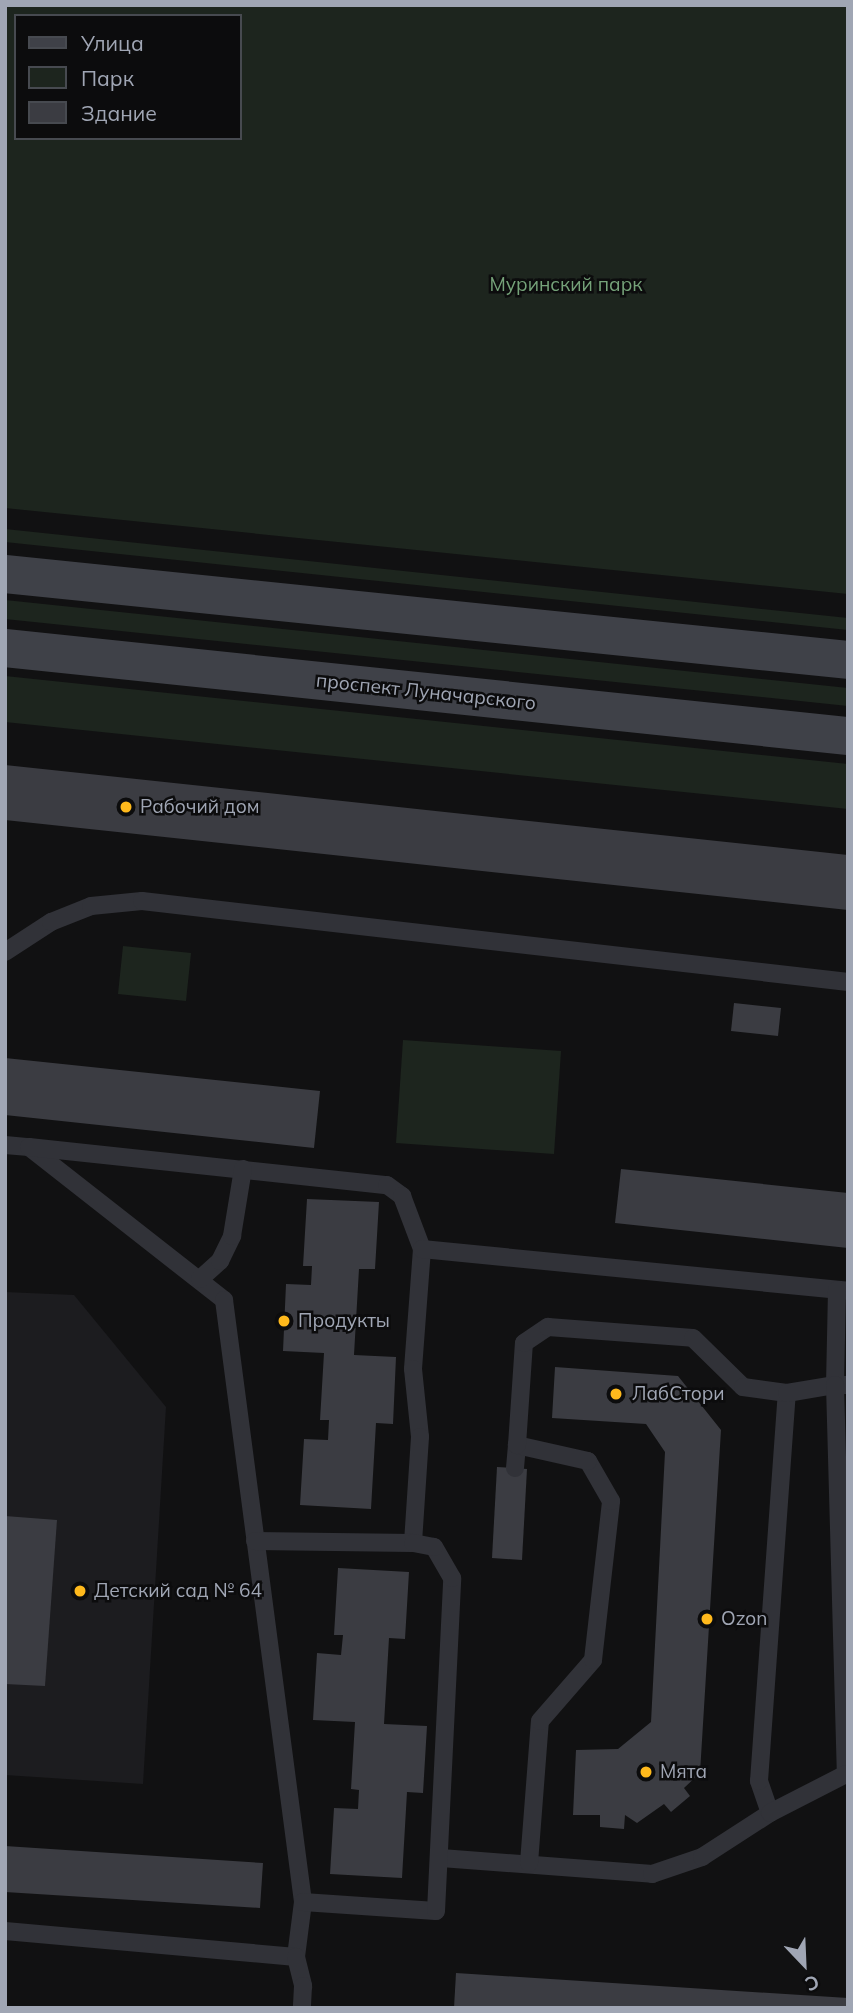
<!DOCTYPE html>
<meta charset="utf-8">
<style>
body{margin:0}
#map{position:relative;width:853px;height:2013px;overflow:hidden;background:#111112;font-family:Mulish,sans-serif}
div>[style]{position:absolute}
.built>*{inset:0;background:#1c1c1f}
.green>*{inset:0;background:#1d251e}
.building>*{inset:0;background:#3b3c42}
.lane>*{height:18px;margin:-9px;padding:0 9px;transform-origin:9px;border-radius:9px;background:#313238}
.secondary>*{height:38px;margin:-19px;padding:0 19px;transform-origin:19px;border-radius:19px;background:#3f4148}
.dots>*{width:19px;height:19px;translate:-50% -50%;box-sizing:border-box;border:4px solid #0c0c0d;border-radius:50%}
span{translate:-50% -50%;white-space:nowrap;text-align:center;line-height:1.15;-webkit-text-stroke:5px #0c0c0d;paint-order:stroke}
.park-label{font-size:19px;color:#75a279}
.street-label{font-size:19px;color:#a0a6b4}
.poi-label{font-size:19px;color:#a0a6b4}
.left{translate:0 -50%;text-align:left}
.frame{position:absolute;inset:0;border:7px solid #a0a6b4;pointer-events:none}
.legend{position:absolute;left:14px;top:14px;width:228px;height:126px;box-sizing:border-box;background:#0c0c0d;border:2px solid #474a50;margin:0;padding:9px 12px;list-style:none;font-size:21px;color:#a0a6b4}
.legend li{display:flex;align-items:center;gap:14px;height:35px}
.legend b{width:35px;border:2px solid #474a50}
.north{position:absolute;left:769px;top:1929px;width:70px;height:70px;-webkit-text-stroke:5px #0c0c0d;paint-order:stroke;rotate:157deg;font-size:19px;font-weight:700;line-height:28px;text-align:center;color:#a0a6b4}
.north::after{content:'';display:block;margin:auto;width:24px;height:32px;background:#a0a6b4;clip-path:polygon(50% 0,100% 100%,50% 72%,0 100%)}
</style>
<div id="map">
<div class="built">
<i style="clip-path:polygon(5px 1292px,74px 1295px,166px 1407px,143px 1784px,5px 1775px)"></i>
</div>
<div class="green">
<i style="clip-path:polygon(evenodd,5px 5px,848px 5px,848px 594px,5px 508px,5px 5px,16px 16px,240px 16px,240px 138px,16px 138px,16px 16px)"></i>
<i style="clip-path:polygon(5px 529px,848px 618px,848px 630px,5px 542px)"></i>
<i style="clip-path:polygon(5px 600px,848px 688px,848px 706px,5px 619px)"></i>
<i style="clip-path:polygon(5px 676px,848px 764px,848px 809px,5px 722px)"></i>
<i style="clip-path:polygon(123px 946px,191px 953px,186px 1001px,118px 994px)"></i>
<i style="clip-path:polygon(403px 1040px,561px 1051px,554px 1154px,396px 1143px)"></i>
</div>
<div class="building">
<i style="clip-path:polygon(5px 765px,848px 855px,848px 910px,5px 820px)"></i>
<i style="clip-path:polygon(734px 1003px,781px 1008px,778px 1036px,731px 1031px)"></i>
<i style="clip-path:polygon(5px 1058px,320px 1091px,314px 1148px,5px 1115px)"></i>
<i style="clip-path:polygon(621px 1169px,848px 1193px,848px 1248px,615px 1223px)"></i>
<i style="clip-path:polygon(307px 1199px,379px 1202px,375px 1269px,359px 1269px,354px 1355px,396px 1357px,393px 1424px,376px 1423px,371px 1509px,300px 1505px,304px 1439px,328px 1440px,329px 1420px,320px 1420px,324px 1353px,283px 1351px,286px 1284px,311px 1285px,312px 1266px,303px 1266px)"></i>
<i style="clip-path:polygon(555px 1367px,678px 1376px,721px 1430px,700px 1773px,684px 1788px,690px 1796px,671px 1812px,664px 1804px,637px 1823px,625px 1815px,624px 1829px,600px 1827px,600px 1815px,573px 1815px,576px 1750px,618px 1749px,651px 1722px,665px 1452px,646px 1424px,552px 1418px)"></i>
<i style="clip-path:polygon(497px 1467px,527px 1469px,522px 1560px,492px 1558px)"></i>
<i style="clip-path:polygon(5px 1516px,57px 1520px,45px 1686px,5px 1684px)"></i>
<i style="clip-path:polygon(338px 1568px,409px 1572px,405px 1639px,389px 1638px,384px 1724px,427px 1726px,423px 1793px,407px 1792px,402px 1878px,330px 1874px,334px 1808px,358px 1809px,359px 1790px,351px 1789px,355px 1722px,313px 1720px,317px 1653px,341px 1655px,343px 1635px,334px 1635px)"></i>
<i style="clip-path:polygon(5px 1846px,263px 1863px,260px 1908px,5px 1892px)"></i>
<i style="clip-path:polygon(456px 1973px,848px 1998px,848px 2008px,454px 2008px)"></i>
</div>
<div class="lane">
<i style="left:5px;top:952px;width:55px;rotate:-33.1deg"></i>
<i style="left:51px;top:922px;width:43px;rotate:-21.8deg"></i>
<i style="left:91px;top:906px;width:51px;rotate:-5.6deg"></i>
<i style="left:142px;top:901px;width:711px;rotate:6.54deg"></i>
<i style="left:5px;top:1145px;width:24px;rotate:5deg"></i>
<i style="left:29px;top:1147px;width:248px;rotate:38.1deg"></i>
<i style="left:224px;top:1300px;width:607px;rotate:82.52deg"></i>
<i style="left:303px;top:1902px;width:55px;rotate:97.3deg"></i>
<i style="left:29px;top:1147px;width:360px;rotate:6.1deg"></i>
<i style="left:387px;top:1185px;width:19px;rotate:36deg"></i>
<i style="left:402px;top:1196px;width:57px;rotate:69.3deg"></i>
<i style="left:422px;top:1249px;width:120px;rotate:94.3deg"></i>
<i style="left:413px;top:1369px;width:68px;rotate:84.1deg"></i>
<i style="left:420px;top:1437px;width:106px;rotate:93.8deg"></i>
<i style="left:413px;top:1543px;width:158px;rotate:-179.3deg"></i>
<i style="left:422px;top:1249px;width:428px;rotate:5.6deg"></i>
<i style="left:200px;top:1279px;width:27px;rotate:-42deg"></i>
<i style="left:220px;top:1261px;width:28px;rotate:-64deg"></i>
<i style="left:232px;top:1236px;width:68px;rotate:-80.7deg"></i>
<i style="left:837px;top:1290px;width:95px;rotate:91.2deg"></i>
<i style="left:835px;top:1385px;width:13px"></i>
<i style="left:515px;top:1468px;width:23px;rotate:-85deg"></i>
<i style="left:441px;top:1858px;width:212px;rotate:4.3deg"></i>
<i style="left:652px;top:1874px;width:53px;rotate:-18.8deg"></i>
<i style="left:702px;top:1857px;width:81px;rotate:-32.9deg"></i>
<i style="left:770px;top:1813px;width:34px;rotate:-109deg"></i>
<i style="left:759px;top:1781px;width:389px;rotate:-85.9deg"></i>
<i style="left:529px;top:1863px;width:142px;rotate:-85.6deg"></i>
<i style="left:540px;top:1721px;width:81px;rotate:-49deg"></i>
<i style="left:593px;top:1660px;width:160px;rotate:-83.5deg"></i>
<i style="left:611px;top:1501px;width:46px;rotate:-119.9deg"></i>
<i style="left:588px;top:1461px;width:73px;rotate:-167.3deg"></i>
<i style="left:517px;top:1445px;width:102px;rotate:-86.1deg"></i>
<i style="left:524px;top:1343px;width:29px;rotate:-34deg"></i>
<i style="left:548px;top:1327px;width:145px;rotate:4.3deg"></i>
<i style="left:693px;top:1338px;width:70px;rotate:44.4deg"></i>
<i style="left:743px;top:1387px;width:44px;rotate:7.8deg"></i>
<i style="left:787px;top:1393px;width:49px;rotate:-9.5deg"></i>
<i style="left:835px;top:1385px;width:389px;rotate:88.4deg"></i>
<i style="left:846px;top:1774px;width:85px;rotate:152.8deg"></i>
<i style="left:303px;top:1902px;width:133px;rotate:3.9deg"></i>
<i style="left:436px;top:1911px;width:333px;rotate:-87.2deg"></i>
<i style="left:452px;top:1578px;width:36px;rotate:-120deg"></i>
<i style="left:434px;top:1547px;width:21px;rotate:-169deg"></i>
<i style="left:5px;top:1931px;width:292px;rotate:5.1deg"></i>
<i style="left:296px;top:1957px;width:30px;rotate:76deg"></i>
<i style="left:303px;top:1986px;width:22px;rotate:93deg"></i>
</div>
<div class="secondary">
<i style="left:5px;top:574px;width:847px;rotate:5.82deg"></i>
<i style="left:5px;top:648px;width:848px;rotate:5.96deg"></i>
</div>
<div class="dots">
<i style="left:126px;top:807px;background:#ffb91c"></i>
<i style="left:284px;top:1321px;background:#ffb91c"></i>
<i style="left:616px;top:1394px;background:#ffb91c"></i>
<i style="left:80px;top:1591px;background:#ffb91c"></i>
<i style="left:707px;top:1619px;background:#ffb91c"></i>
<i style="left:646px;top:1772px;background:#ffb91c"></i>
</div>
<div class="park-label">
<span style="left:566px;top:285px">Муринский парк</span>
</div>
<div class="street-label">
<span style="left:426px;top:692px;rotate:6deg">проспект Луначарского</span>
</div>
<div class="poi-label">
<span class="left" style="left:140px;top:807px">Рабочий дом</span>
<span class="left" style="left:298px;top:1321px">Продукты</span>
<span class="left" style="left:632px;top:1394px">ЛабСтори</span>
<span class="left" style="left:94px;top:1591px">Детский сад № 64</span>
<span class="left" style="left:721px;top:1619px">Ozon</span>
<span class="left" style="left:660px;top:1772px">Мята</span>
</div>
<div class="frame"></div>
<ul class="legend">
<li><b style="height:9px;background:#3f4148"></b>Улица</li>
<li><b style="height:19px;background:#1d251e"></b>Парк</li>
<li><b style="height:19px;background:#3b3c42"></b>Здание</li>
</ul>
<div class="north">С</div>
</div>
